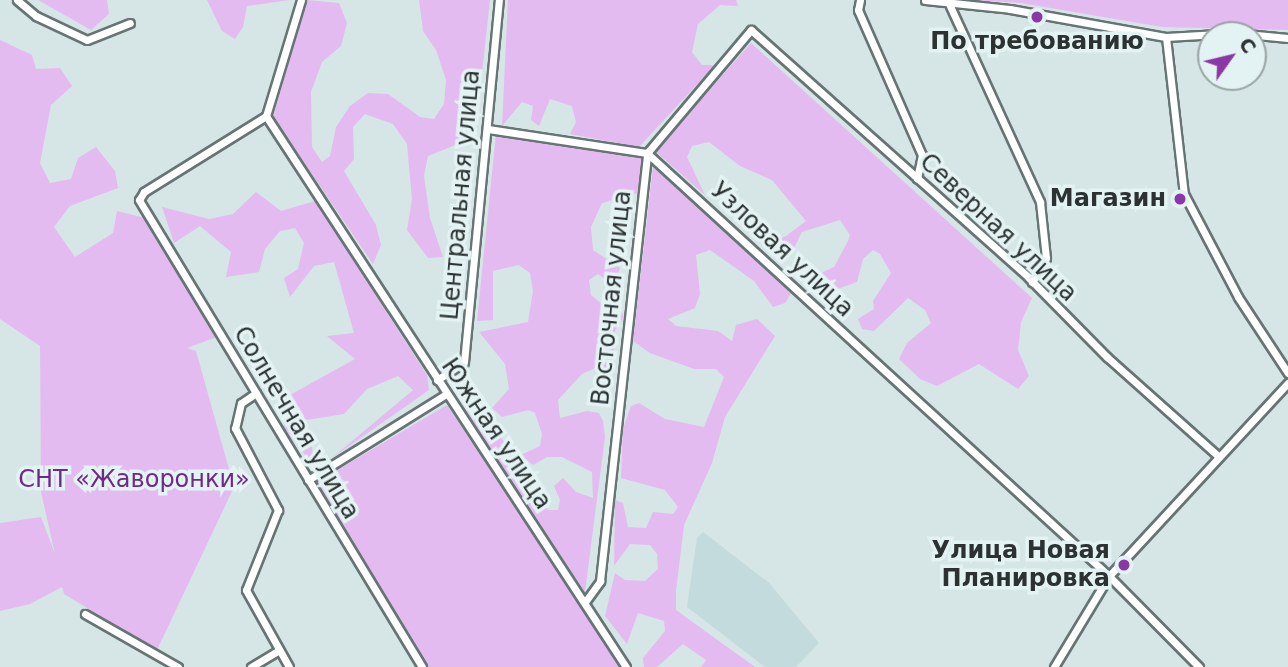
<!DOCTYPE html>
<meta charset="utf-8">
<style>
body{margin:0}
#map{position:relative;width:1288px;height:667px;overflow:hidden;background:#d6e5e5;font-family:"DejaVu Sans",sans-serif}
div>[style]{position:absolute}
.built>*{inset:0;background:#c3dbdc}
.green>*{inset:0;background:#e4bbf1}
.roads{filter:drop-shadow(2px 0 #667474) drop-shadow(-2px 0 #667474) drop-shadow(0 2px #667474) drop-shadow(0 -2px #667474)}
.minor>*{height:7px;margin:-3.5px;padding:0 3.5px;transform-origin:3.5px;border-radius:3.5px;background:#fff}
.dots>*{width:19px;height:19px;translate:-50% -50%;box-sizing:border-box;border:4px solid #e3f2f2;border-radius:50%}
span{translate:-50% -50%;white-space:nowrap;text-align:center;line-height:1.15;-webkit-text-stroke:7px #e3f2f2;paint-order:stroke}
.poi-label{font-size:24px;color:#2c3232;font-weight:700}
.right{translate:-100% -50%;text-align:right}
.street-label{font-size:24px;color:#2c3232}
.park-label{font-size:24px;color:#702986}
.north{position:absolute;left:1197px;top:21px;width:70px;height:70px;box-sizing:border-box;background:#e3f2f2;border:2px solid #9aa5a5;border-radius:50%;rotate:56deg;font-size:19px;font-weight:700;line-height:28px;text-align:center;color:#2c3232}
.north::after{content:'';display:block;margin:auto;width:24px;height:32px;background:#8b37a5;clip-path:polygon(50% 0,100% 100%,50% 72%,0 100%)}
</style>
<div id="map">
<div class="built">
<i style="clip-path:polygon(703px 532px,769px 583px,819px 643px,796px 667px,765px 667px,687px 607px,697px 538px)"></i>
</div>
<div class="green">
<i style="clip-path:polygon(38px 0,107px 0,109px 14px,91px 30px)"></i>
<i style="clip-path:polygon(207px 0,290px 0,247px 6px,243px 27px,235px 39px,222px 31px)"></i>
<i style="clip-path:polygon(307px 0,339px 3px,347px 23px,341px 46px,322px 62px,311px 92px,312px 147px,322px 162px,330px 156px,336px 127px,350px 106px,368px 93px,388px 94px,420px 117px,434px 119px,444px 104px,446px 80px,436px 50px,423px 31px,419px 0,490px 0,477px 119px,458px 144px,428px 156px,424px 176px,430px 218px,443px 257px,428px 258px,407px 230px,412px 199px,407px 144px,393px 124px,365px 114px,353px 127px,354px 159px,344px 171px,376px 225px,381px 245px,373px 264px,273px 117px)"></i>
<i style="clip-path:polygon(508px 0,736px 0,738px 6px,720px 5px,698px 24px,692px 52px,702px 65px,715px 65px,639px 147px,570px 134px,576px 122px,572px 106px,550px 99px,539px 126px,531px 120px,533px 106px,522px 102px,502px 126px)"></i>
<i style="clip-path:polygon(969px 0,1288px 0,1288px 30px,1162px 27px,1021px 3px)"></i>
<i style="clip-path:polygon(0 40px,32px 55px,36px 69px,60px 68px,72px 86px,51px 105px,40px 163px,50px 183px,71px 179px,78px 158px,96px 147px,115px 171px,118px 188px,70px 206px,54px 227px,75px 257px,113px 233px,117px 211px,145px 218px,217px 337px,187px 348px,196px 351px,234px 487px,157px 650px,64px 594px,62px 587px,30px 604px,0 611px,0 523px,41px 517px,55px 554px,41px 492px,40px 346px,0 319px)"></i>
<i style="clip-path:polygon(751px 43px,1032px 298px,1021px 322px,1018px 350px,1029px 376px,1018px 389px,979px 364px,937px 386px,920px 379px,899px 359px,907px 343px,931px 323px,925px 310px,908px 298px,874px 331px,862px 329px,858px 319px,874px 309px,873px 301px,891px 273px,880px 254px,873px 250px,863px 259px,857px 282px,835px 290px,824px 286px,821px 273px,834px 267px,848px 241px,850px 235px,840px 220px,802px 232px,790px 256px,781px 261px,764px 244px,786px 236px,806px 221px,772px 180px,740px 166px,709px 142px,692px 146px,687px 157px,705px 195px,655px 151px)"></i>
<i style="clip-path:polygon(496px 134px,642px 156px,638px 193px,602px 203px,591px 227px,593px 250px,620px 268px,614px 285px,598px 274px,589px 280px,591px 295px,604px 306px,617px 304px,624px 317px,613px 334px,615px 371px,597px 367px,582px 374px,558px 400px,560px 418px,587px 411px,599px 413px,603px 421px,605px 437px,585px 592px,460px 406px,478px 402px,548px 510px,558px 510px,560px 500px,554px 486px,563px 478px,576px 492px,593px 498px,592px 472px,562px 457px,547px 457px,533px 465px,521px 455px,540px 446px,542px 434px,535px 413px,528px 410px,502px 417px,492px 408px,509px 389px,505px 364px,479px 332px,528px 322px,533px 291px,530px 273px,519px 265px,493px 271px,493px 320px,477px 321px)"></i>
<i style="clip-path:polygon(653px 167px,792px 292px,785px 303px,773px 307px,754px 281px,710px 250px,696px 255px,700px 294px,695px 308px,668px 319px,676px 326px,718px 331px,732px 341px,736px 325px,757px 319px,775px 336px,725px 417px,712px 463px,684px 525px,676px 591px,676px 610px,755px 667px,701px 667px,706px 660px,683px 644px,657px 667px,644px 667px,643px 658px,665px 631px,664px 621px,638px 613px,627px 644px,605px 616px,615px 573px,625px 580px,645px 581px,658px 569px,657px 554px,650px 545px,630px 544px,614px 566px,615px 500px,623px 503px,628px 527px,646px 528px,653px 512px,673px 514px,678px 507px,665px 490px,621px 478px,623px 429px,631px 406px,639px 403px,665px 419px,704px 427px,724px 377px,716px 369px,694px 369px,650px 353px,633px 341px)"></i>
<i style="clip-path:polygon(256px 192px,281px 211px,315px 201px,427px 375px,429px 390px,332px 458px,413px 390px,398px 376px,367px 389px,344px 414px,306px 420px,316px 468px,285px 431px,279px 401px,355px 359px,327px 336px,354px 333px,334px 262px,314px 266px,290px 297px,284px 278px,298px 269px,304px 243px,295px 228px,280px 231px,265px 249px,259px 272px,226px 277px,231px 252px,200px 226px,174px 243px,162px 207px,209px 219px,233px 214px)"></i>
<i style="clip-path:polygon(447px 405px,611px 649px,620px 667px,427px 667px,314px 484px)"></i>
</div>
<div class="roads">
<div class="minor">
<i style="left:17px;top:0;width:25px;rotate:40deg"></i>
<i style="left:36px;top:16px;width:56px;rotate:25.2deg"></i>
<i style="left:87px;top:40px;width:46px;rotate:-21.6deg"></i>
<i style="left:301px;top:0;width:121px;rotate:106.8deg"></i>
<i style="left:266px;top:116px;width:144px;rotate:148.1deg"></i>
<i style="left:144px;top:192px;width:9px;rotate:122deg"></i>
<i style="left:139px;top:200px;width:546px;rotate:58.78deg"></i>
<i style="left:860px;top:0;width:10px;rotate:101deg"></i>
<i style="left:858px;top:10px;width:158px;rotate:66.2deg"></i>
<i style="left:922px;top:155px;width:24px;rotate:102deg"></i>
<i style="left:925px;top:0;width:85px;rotate:6deg"></i>
<i style="left:1010px;top:9px;width:158px;rotate:10.2deg"></i>
<i style="left:1166px;top:37px;width:70px;rotate:-3.3deg"></i>
<i style="left:1236px;top:33px;width:52px;rotate:5.5deg"></i>
<i style="left:950px;top:6px;width:216px;rotate:65.3deg"></i>
<i style="left:1040px;top:202px;width:56px;rotate:83.9deg"></i>
<i style="left:1046px;top:258px;width:28px;rotate:120deg"></i>
<i style="left:1166px;top:37px;width:158px;rotate:83.5deg"></i>
<i style="left:1184px;top:194px;width:116px;rotate:62.3deg"></i>
<i style="left:1238px;top:297px;width:91px;rotate:56.7deg"></i>
<i style="left:266px;top:116px;width:658px;rotate:56.84deg"></i>
<i style="left:488px;top:129px;width:161px;rotate:8.6deg"></i>
<i style="left:647px;top:153px;width:626px;rotate:42.48deg"></i>
<i style="left:1109px;top:576px;width:128px;rotate:45.3deg"></i>
<i style="left:437px;top:380px;width:32px;rotate:-34deg"></i>
<i style="left:464px;top:362px;width:364px;rotate:-84.5deg"></i>
<i style="left:256px;top:393px;width:18px;rotate:146deg"></i>
<i style="left:241px;top:403px;width:26px;rotate:103deg"></i>
<i style="left:235px;top:428px;width:93px;rotate:62.3deg"></i>
<i style="left:278px;top:510px;width:86px;rotate:111.8deg"></i>
<i style="left:246px;top:590px;width:88px;rotate:60.8deg"></i>
<i style="left:308px;top:480px;width:163px;rotate:-31.9deg"></i>
<i style="left:585px;top:602px;width:26px;rotate:-54deg"></i>
<i style="left:600px;top:581px;width:431px;rotate:-83.7deg"></i>
<i style="left:647px;top:153px;width:161px;rotate:-49.8deg"></i>
<i style="left:751px;top:30px;width:373px;rotate:41.7deg"></i>
<i style="left:1029px;top:278px;width:111px;rotate:45.4deg"></i>
<i style="left:1107px;top:357px;width:149px;rotate:41.7deg"></i>
<i style="left:85px;top:614px;width:107px;rotate:29.7deg"></i>
<i style="left:251px;top:667px;width:33px;rotate:-31deg"></i>
<i style="left:1054px;top:667px;width:106px;rotate:-58.9deg"></i>
<i style="left:1109px;top:576px;width:263px;rotate:-47.2deg"></i>
</div>
</div>
<div class="dots">
<i style="left:1037px;top:17px;background:#8b37a5"></i>
<i style="left:1180px;top:199px;background:#8b37a5"></i>
<i style="left:1124px;top:565px;background:#8b37a5"></i>
</div>
<div class="poi-label">
<span style="left:1037px;top:42px">По требованию</span>
<span class="right" style="left:1166px;top:199px">Магазин</span>
<span class="right" style="left:1110px;top:565px">Улица Новая<br>Планировка</span>
</div>
<div class="street-label">
<span style="left:461px;top:195px;rotate:-85deg">Центральная улица</span>
<span style="left:998px;top:228px;rotate:43deg">Северная улица</span>
<span style="left:782px;top:250px;rotate:43deg">Узловая улица</span>
<span style="left:612px;top:298px;rotate:-84deg">Восточная улица</span>
<span style="left:296px;top:423px;rotate:59deg">Солнечная улица</span>
<span style="left:496px;top:434px;rotate:56deg">Южная улица</span>
</div>
<div class="park-label">
<span style="left:134px;top:480px">СНТ «Жаворонки»</span>
</div>
<div class="north">С</div>
</div>
